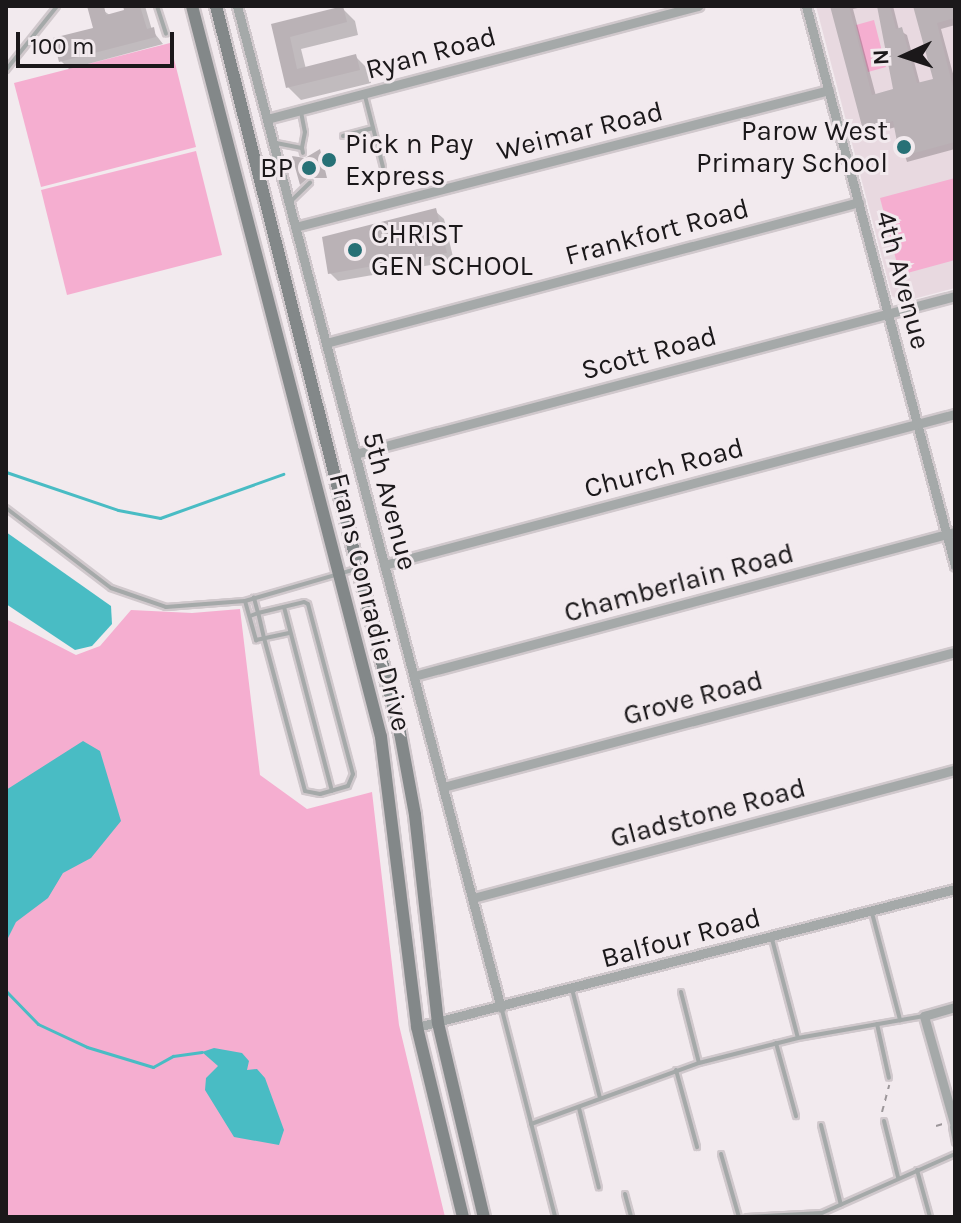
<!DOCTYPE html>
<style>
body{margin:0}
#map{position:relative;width:961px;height:1223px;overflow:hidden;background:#f2eaee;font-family:Karla,sans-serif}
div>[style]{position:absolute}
.built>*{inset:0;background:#e8d9e0}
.green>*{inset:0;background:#f5aed0}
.water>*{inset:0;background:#49bcc4}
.shadow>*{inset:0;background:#0003}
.stream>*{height:3px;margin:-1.5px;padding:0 1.5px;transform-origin:1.5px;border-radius:1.5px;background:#49bcc4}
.building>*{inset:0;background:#bab2b6}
.path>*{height:2px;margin-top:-1px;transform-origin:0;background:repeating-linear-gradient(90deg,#9c9699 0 6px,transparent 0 12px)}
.roads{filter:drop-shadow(2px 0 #d0c8cc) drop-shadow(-2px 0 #d0c8cc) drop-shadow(0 2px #d0c8cc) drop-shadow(0 -2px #d0c8cc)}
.service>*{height:4px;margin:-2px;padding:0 2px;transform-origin:2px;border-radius:2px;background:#a5a9a9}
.minor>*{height:9px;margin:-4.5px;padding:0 4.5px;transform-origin:4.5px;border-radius:4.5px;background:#a5a9a9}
.secondary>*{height:12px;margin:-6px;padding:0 6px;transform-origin:6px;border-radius:6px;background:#838889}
.dots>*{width:22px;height:22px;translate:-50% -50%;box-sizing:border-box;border:4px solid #f2eaee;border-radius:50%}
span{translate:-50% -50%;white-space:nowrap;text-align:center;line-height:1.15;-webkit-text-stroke:6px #f2eaee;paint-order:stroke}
.street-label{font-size:28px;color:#1b181a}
.poi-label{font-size:28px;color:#1b181a}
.right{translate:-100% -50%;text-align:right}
.left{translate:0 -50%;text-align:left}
.frame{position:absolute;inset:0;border:8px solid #1b181a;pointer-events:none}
.north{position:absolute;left:865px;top:16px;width:80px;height:80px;-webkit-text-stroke:6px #f2eaee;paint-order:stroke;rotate:267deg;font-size:22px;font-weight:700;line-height:32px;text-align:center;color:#1b181a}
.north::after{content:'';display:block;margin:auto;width:28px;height:36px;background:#1b181a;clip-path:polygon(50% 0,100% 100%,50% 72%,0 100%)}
.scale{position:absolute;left:16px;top:32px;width:158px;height:36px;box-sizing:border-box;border:4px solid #1b181a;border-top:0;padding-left:10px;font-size:24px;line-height:28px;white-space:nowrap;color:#1b181a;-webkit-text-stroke:6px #f2eaee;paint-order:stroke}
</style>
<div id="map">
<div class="built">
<i style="clip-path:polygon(816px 6px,955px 6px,955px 288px,902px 302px,892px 296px)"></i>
</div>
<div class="green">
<i style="clip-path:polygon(874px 20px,886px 67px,868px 72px,856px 25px)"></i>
<i style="clip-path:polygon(170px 43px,196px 147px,41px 187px,14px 83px)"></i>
<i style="clip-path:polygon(196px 151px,222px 255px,67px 295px,41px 190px)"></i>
<i style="clip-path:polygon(955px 178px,955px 260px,900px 275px,880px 198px)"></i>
<i style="clip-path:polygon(240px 609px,260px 775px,307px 809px,372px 792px,399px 1025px,445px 1217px,6px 1217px,6px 619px,76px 655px,100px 646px,131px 610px,192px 613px)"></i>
</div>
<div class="water">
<i style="clip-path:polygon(6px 532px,111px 606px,112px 624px,92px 646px,75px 650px,6px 604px)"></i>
<i style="clip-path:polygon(83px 741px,100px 751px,121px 821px,91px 858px,63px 873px,48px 898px,16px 922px,6px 942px,6px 790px)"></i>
<i style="clip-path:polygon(214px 1048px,242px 1053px,249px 1061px,247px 1070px,257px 1069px,265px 1078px,284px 1130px,279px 1145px,234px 1137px,205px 1090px,206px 1078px,218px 1066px,202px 1052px)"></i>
</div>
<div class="shadow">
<i style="clip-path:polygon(97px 6px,111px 16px,127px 12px,125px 6px,145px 6px,152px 30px,163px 44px,69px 69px,61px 61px,96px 29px)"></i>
<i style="clip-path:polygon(832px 6px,867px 6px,853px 9px,876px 96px,896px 91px,879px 6px,893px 6px,899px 30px,907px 35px,920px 84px,935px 80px,916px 6px,955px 6px,955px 25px,941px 29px,955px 81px,955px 149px,907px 162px,896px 127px,870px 134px,865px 128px)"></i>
<i style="clip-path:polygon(343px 9px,355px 21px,358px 35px,301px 49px,306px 69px,355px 56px,368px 69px,371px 83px,301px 100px,288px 87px,273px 26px)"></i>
<i style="clip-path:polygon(435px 211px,444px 219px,454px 261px,338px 281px,330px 273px)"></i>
</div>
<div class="stream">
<i style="left:6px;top:472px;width:118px;rotate:18.7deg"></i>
<i style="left:118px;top:510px;width:43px;rotate:10.8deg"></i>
<i style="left:160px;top:518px;width:131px;rotate:-19.7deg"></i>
<i style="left:6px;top:991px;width:46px;rotate:45.9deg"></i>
<i style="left:38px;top:1024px;width:54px;rotate:25.1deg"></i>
<i style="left:87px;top:1047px;width:69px;rotate:16.9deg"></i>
<i style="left:153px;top:1067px;width:23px;rotate:-29deg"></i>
<i style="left:173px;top:1056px;width:29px;rotate:-8deg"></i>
</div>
<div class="building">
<i style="clip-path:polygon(87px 6px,104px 6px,106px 15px,124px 10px,123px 6px,140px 6px,147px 29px,154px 27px,156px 37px,59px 62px,53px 38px,93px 28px)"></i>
<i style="clip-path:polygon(343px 6px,347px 22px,290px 37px,297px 69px,356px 54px,360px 70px,286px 88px,271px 24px)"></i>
<i style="clip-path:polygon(830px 6px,849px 6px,872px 95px,893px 89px,877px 6px,890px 6px,896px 29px,902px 27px,917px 83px,933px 79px,913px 6px,955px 6px,955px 18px,937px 23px,955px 95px,955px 142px,900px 157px,893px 121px,863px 130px)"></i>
<i style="clip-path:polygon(320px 149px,327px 178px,308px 178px,300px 185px,292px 156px,305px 158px)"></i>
<i style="clip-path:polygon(436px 208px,447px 253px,328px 274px,322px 237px)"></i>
</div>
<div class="path">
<i style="left:882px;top:1112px;width:28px;rotate:-75deg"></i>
<i style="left:936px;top:1126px;width:7px;rotate:-16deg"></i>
</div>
<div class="roads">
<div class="service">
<i style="left:157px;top:6px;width:29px;rotate:72deg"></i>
<i style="left:6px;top:70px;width:82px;rotate:-51.4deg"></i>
<i style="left:365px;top:96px;width:73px;rotate:75.8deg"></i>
<i style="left:301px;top:112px;width:20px;rotate:79deg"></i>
<i style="left:305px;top:132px;width:16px;rotate:101deg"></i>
<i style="left:343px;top:136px;width:31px;rotate:-15deg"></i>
<i style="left:276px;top:143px;width:26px;rotate:11deg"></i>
<i style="left:302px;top:148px;width:5px;rotate:79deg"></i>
<i style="left:290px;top:202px;width:28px;rotate:-44deg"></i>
<i style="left:6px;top:508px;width:132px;rotate:37.3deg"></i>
<i style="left:111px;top:588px;width:58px;rotate:19.1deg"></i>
<i style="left:166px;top:607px;width:79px;rotate:-4.3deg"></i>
<i style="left:245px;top:601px;width:116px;rotate:-16.1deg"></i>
<i style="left:245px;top:601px;width:41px;rotate:74.2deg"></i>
<i style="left:256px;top:640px;width:35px;rotate:-12deg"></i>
<i style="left:284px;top:607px;width:190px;rotate:75.4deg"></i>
<i style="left:250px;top:616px;width:9px;rotate:-21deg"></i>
<i style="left:258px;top:613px;width:47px;rotate:-13.4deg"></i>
<i style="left:304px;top:602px;width:4px;rotate:27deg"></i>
<i style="left:308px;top:604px;width:176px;rotate:75.2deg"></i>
<i style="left:353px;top:774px;width:13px;rotate:113deg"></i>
<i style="left:348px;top:786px;width:29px;rotate:164deg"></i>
<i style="left:320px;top:794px;width:15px;rotate:-169deg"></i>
<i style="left:305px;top:791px;width:158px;rotate:-105deg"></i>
<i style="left:264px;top:638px;width:26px;rotate:-103deg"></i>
<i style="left:258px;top:613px;width:16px;rotate:-105deg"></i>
<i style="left:872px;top:913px;width:111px;rotate:75.3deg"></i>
<i style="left:772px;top:939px;width:102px;rotate:75.3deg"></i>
<i style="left:572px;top:989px;width:113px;rotate:75.6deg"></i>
<i style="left:681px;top:992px;width:73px;rotate:75.8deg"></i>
<i style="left:502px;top:1010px;width:214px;rotate:75.6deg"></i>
<i style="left:877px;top:1024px;width:55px;rotate:77.5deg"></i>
<i style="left:776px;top:1043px;width:76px;rotate:74.7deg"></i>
<i style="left:676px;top:1070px;width:80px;rotate:74.7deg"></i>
<i style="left:579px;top:1108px;width:82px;rotate:76deg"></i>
<i style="left:884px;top:1121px;width:58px;rotate:76deg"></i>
<i style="left:531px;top:1124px;width:179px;rotate:-20deg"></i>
<i style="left:699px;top:1063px;width:102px;rotate:-14.2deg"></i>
<i style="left:798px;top:1038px;width:128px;rotate:-9.9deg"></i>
<i style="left:821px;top:1125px;width:82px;rotate:76deg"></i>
<i style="left:952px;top:1127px;width:16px;rotate:79deg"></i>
<i style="left:721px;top:1154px;width:66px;rotate:74.1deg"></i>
<i style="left:917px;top:1170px;width:49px;rotate:74.5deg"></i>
<i style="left:625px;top:1194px;width:24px;rotate:75deg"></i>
<i style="left:747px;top:1217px;width:75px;rotate:-3.1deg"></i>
<i style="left:822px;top:1213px;width:145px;rotate:-23.9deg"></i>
</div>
<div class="minor">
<i style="left:237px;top:6px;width:1036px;rotate:75.24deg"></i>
<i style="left:806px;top:6px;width:579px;rotate:75.1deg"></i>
<i style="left:267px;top:119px;width:446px;rotate:-14.7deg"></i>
<i style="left:295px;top:227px;width:551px;rotate:-14.39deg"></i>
<i style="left:326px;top:343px;width:551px;rotate:-14.82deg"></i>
<i style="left:355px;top:454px;width:620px;rotate:-14.75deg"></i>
<i style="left:384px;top:565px;width:591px;rotate:-14.81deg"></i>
<i style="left:414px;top:676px;width:560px;rotate:-14.91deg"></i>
<i style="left:443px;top:787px;width:529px;rotate:-14.77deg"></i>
<i style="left:473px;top:898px;width:499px;rotate:-14.9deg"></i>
<i style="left:955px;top:1007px;width:32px;rotate:164deg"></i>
<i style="left:924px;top:1016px;width:114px;rotate:74.3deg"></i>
<i style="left:417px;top:1027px;width:555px;rotate:-14.39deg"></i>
</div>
<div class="secondary">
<i style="left:192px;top:6px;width:755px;rotate:75.5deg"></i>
<i style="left:381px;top:737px;width:292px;rotate:82.9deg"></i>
<i style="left:417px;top:1027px;width:195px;rotate:76.4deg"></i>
<i style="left:216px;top:6px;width:750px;rotate:75.8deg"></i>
<i style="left:400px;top:733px;width:83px;rotate:79.6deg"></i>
<i style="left:415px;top:815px;width:209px;rotate:83.7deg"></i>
<i style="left:438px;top:1023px;width:199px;rotate:76.7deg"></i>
</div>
</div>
<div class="dots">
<i style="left:904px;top:147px;background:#277176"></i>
<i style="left:329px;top:160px;background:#277176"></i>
<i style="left:309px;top:168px;background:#277176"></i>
<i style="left:355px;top:250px;background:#277176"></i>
</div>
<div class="street-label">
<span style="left:431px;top:53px;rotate:-15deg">Ryan Road</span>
<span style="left:580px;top:131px;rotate:-14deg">Weimar Road</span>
<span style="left:657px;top:232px;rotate:-15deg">Frankfort Road</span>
<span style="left:903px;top:280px;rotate:75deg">4th Avenue</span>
<span style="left:649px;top:353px;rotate:-15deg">Scott Road</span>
<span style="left:664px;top:468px;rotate:-15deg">Church Road</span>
<span style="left:390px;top:501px;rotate:75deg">5th Avenue</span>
<span style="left:679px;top:583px;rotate:-15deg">Chamberlain Road</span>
<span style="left:370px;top:602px;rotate:76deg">Frans Conradie Drive</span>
<span style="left:693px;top:698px;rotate:-15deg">Grove Road</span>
<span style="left:708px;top:813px;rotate:-15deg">Gladstone Road</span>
<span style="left:681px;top:938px;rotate:-15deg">Balfour Road</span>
</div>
<div class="poi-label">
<span class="right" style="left:888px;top:147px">Parow West<br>Primary School</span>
<span class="left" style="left:345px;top:160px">Pick n Pay<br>Express</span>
<span class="right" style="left:293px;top:168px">BP</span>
<span class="left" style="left:371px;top:250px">CHRIST<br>GEN SCHOOL</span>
</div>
<div class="frame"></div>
<div class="north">N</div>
<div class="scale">100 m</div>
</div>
